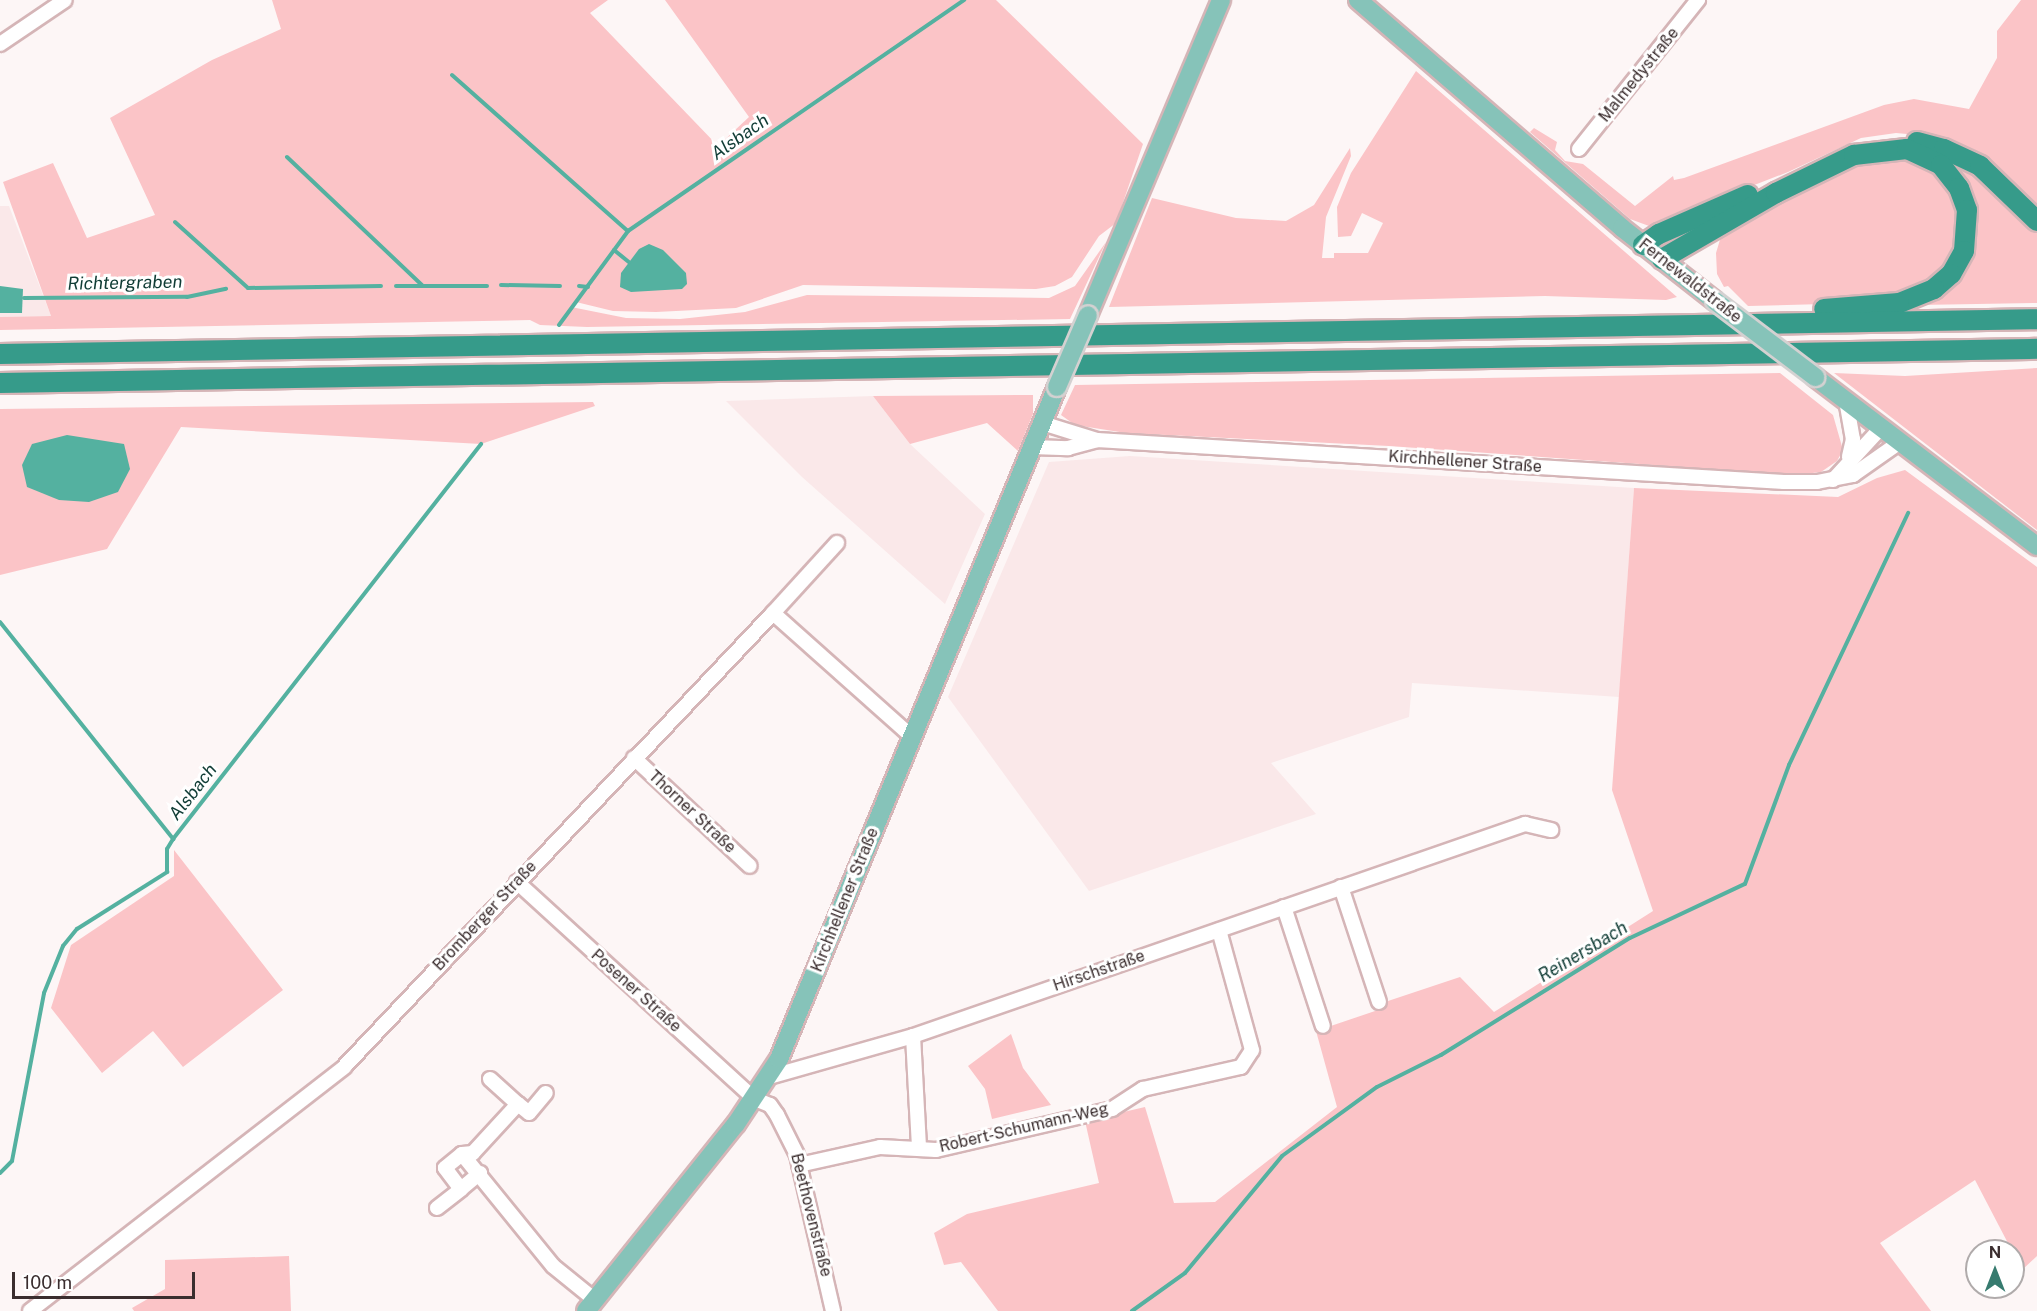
<!DOCTYPE html>
<meta charset="utf-8">
<style>
body{margin:0}
#map{position:relative;width:2037px;height:1311px;overflow:hidden;background:#fdf6f6;font-family:"Public Sans",sans-serif}
div>[style]{position:absolute}
.built>*{inset:0;background:#fae8e9}
.green>*{inset:0;background:#fbc4c7}
.water>*{inset:0;background:#54b1a0}
.stream>*{height:4px;margin:-2px;padding:0 2px;transform-origin:2px;border-radius:2px;background:#54b1a0}
.roads{filter:drop-shadow(2px 0 #d5b5b7) drop-shadow(-2px 0 #d5b5b7) drop-shadow(0 2px #d5b5b7) drop-shadow(0 -2px #d5b5b7)}
.minor>*{height:14px;margin:-7px;padding:0 7px;transform-origin:7px;border-radius:7px;background:#fff}
.major>*{height:18px;margin:-9px;padding:0 9px;transform-origin:9px;border-radius:9px;background:#86c3b9}
.highway>*{height:20px;margin:-10px;padding:0 10px;transform-origin:10px;border-radius:10px;background:#369b8a}
.bridges{filter:drop-shadow(2px 0 #d4d1d1) drop-shadow(-2px 0 #d4d1d1) drop-shadow(0 2px #d4d1d1) drop-shadow(0 -2px #d4d1d1)}
.major-bridge>*{height:18px;margin:-9px;padding:0 9px;transform-origin:9px;border-radius:9px;background:#86c3b9}
span{translate:-50% -50%;white-space:nowrap;text-align:center;line-height:1.15;-webkit-text-stroke:6px #fff;paint-order:stroke}
.street-label{font-size:16px;color:#3a2d2e}
.water-label{font-size:18px;color:#103c35;font-style:italic}
.north{position:absolute;left:1965px;top:1239px;width:60px;height:60px;box-sizing:border-box;background:#fff;border:2px solid #b0abab;border-radius:50%;rotate:0deg;font-size:16px;font-weight:700;line-height:24px;text-align:center;color:#3a2d2e}
.north::after{content:'';display:block;margin:auto;width:21px;height:27px;background:#377b6f;clip-path:polygon(50% 0,100% 100%,50% 72%,0 100%)}
.scale{position:absolute;left:12px;top:1272px;width:183px;height:27px;box-sizing:border-box;border:3px solid #3a2d2e;border-top:0;padding-left:8px;font-size:18px;line-height:21px;white-space:nowrap;color:#3a2d2e;-webkit-text-stroke:4px #fff;paint-order:stroke}
</style>
<div id="map">
<div class="built">
<i style="clip-path:polygon(0 206px,9px 206px,51px 316px,0 317px)"></i>
<i style="clip-path:polygon(873px 396px,910px 444px,985px 514px,945px 604px,802px 477px,726px 401px)"></i>
<i style="clip-path:polygon(1130px 456px,1634px 488px,1619px 697px,1412px 683px,1409px 717px,1271px 763px,1316px 814px,1089px 891px,948px 697px,1049px 462px)"></i>
</div>
<div class="green">
<i style="clip-path:polygon(272px 0,608px 0,590px 13px,718px 146px,749px 117px,665px 0,996px 0,1143px 144px,1116px 223px,1099px 236px,1072px 277px,1055px 286px,1036px 289px,803px 285px,736px 308px,656px 312px,613px 311px,576px 302px,571px 307px,626px 318px,680px 319px,745px 312px,807px 295px,1049px 298px,1075px 286px,1106px 242px,1070px 319px,587px 327px,540px 325px,530px 320px,0 330px,0 317px,51px 316px,3px 182px,53px 163px,87px 238px,155px 215px,110px 118px,212px 60px,281px 29px)"></i>
<i style="clip-path:polygon(2021px 0,2037px 0,2037px 205px,1994px 163px,1971px 149px,1940px 137px,1896px 133px,1861px 138px,1788px 172px,1649px 226px,1630px 219px,1530px 132px,1534px 128px,1557px 142px,1555px 150px,1565px 161px,1583px 164px,1635px 206px,1673px 176px,1674px 180px,1684px 178px,1884px 105px,1914px 99px,1969px 109px,1997px 58px,1997px 31px)"></i>
<i style="clip-path:polygon(1416px 71px,1677px 297px,1666px 300px,1545px 296px,1109px 307px,1152px 198px,1236px 218px,1286px 221px,1314px 205px,1350px 148px,1351px 156px,1326px 217px,1322px 258px,1334px 258px,1334px 253px,1368px 253px,1383px 223px,1362px 213px,1351px 236px,1338px 237px,1337px 207px,1351px 173px)"></i>
<i style="clip-path:polygon(1867px 156px,1921px 160px,1948px 184px,1959px 212px,1957px 246px,1937px 276px,1902px 296px,1860px 303px,1748px 306px,1728px 286px,1724px 287px,1717px 274px,1716px 253px,1722px 233px,1730px 225px)"></i>
<i style="clip-path:polygon(1945px 162px,1973px 167px,2037px 226px,2037px 303px,1919px 305px,1971px 239px)"></i>
<i style="clip-path:polygon(2037px 368px,2037px 530px,1834px 373px,1905px 376px)"></i>
<i style="clip-path:polygon(1780px 373px,1833px 415px,1843px 450px,1837px 461px,1821px 472px,1795px 475px,1389px 446px,1126px 433px,1075px 425px,1061px 415px,1075px 385px)"></i>
<i style="clip-path:polygon(1033px 395px,1033px 414px,1018px 451px,987px 423px,910px 444px,873px 396px)"></i>
<i style="clip-path:polygon(593px 402px,595px 406px,481px 444px,181px 427px,107px 549px,0 575px,0 409px)"></i>
<i style="clip-path:polygon(1905px 470px,2037px 567px,2037px 1256px,2022px 1270px,1975px 1180px,1880px 1243px,1931px 1311px,998px 1311px,961px 1262px,944px 1265px,934px 1233px,967px 1214px,1099px 1183px,1085px 1121px,1145px 1107px,1174px 1203px,1215px 1202px,1337px 1107px,1316px 1031px,1378px 1010px,1382px 1003px,1460px 977px,1494px 1012px,1653px 911px,1612px 790px,1634px 488px,1838px 497px,1877px 478px)"></i>
<i style="clip-path:polygon(174px 850px,283px 990px,183px 1067px,153px 1031px,102px 1073px,51px 1008px,71px 945px,174px 876px)"></i>
<i style="clip-path:polygon(1011px 1034px,1023px 1068px,1051px 1105px,992px 1119px,985px 1089px,968px 1066px)"></i>
<i style="clip-path:polygon(289px 1256px,291px 1311px,134px 1311px,132px 1308px,165px 1289px,165px 1260px)"></i>
</div>
<div class="water">
<i style="clip-path:polygon(649px 244px,663px 250px,686px 273px,687px 284px,682px 289px,631px 292px,620px 287px,621px 273px,639px 249px)"></i>
<i style="clip-path:polygon(0 286px,23px 289px,22px 313px,0 313px)"></i>
<i style="clip-path:polygon(67px 435px,124px 444px,130px 469px,118px 492px,89px 502px,59px 500px,27px 487px,22px 465px,32px 444px)"></i>
</div>
<div class="stream">
<i style="left:452px;top:75px;width:235px;rotate:41.6deg"></i>
<i style="left:287px;top:157px;width:187px;rotate:43.5deg"></i>
<i style="left:175px;top:222px;width:98px;rotate:42.1deg"></i>
<i style="left:248px;top:288px;width:133px;rotate:-0.9deg"></i>
<i style="left:614px;top:250px;width:19px;rotate:39deg"></i>
<i style="left:501px;top:285px;width:59px;rotate:1deg"></i>
<i style="left:396px;top:286px;width:91px"></i>
<i style="left:579px;top:286px;width:9px;rotate:6deg"></i>
<i style="left:24px;top:298px;width:163px;rotate:-0.4deg"></i>
<i style="left:187px;top:297px;width:40px;rotate:-12deg"></i>
<i style="left:559px;top:325px;width:117px;rotate:-53.7deg"></i>
<i style="left:628px;top:231px;width:408px;rotate:-34.5deg"></i>
<i style="left:0;top:622px;width:278px;rotate:51.4deg"></i>
<i style="left:0;top:1173px;width:17px;rotate:-45deg"></i>
<i style="left:12px;top:1161px;width:171px;rotate:-79.2deg"></i>
<i style="left:44px;top:993px;width:51px;rotate:-68deg"></i>
<i style="left:63px;top:946px;width:22px;rotate:-51deg"></i>
<i style="left:77px;top:929px;width:107px;rotate:-32.3deg"></i>
<i style="left:167px;top:872px;width:23px;rotate:-90deg"></i>
<i style="left:167px;top:849px;width:12px;rotate:-59deg"></i>
<i style="left:173px;top:839px;width:501px;rotate:-52.05deg"></i>
<i style="left:1132px;top:1311px;width:65px;rotate:-35.6deg"></i>
<i style="left:1185px;top:1273px;width:152px;rotate:-50.3deg"></i>
<i style="left:1282px;top:1156px;width:117px;rotate:-36deg"></i>
<i style="left:1377px;top:1087px;width:72px;rotate:-26.6deg"></i>
<i style="left:1441px;top:1055px;width:222px;rotate:-31.8deg"></i>
<i style="left:1630px;top:938px;width:127px;rotate:-25.2deg"></i>
<i style="left:1745px;top:884px;width:127px;rotate:-69.7deg"></i>
<i style="left:1789px;top:765px;width:279px;rotate:-64.7deg"></i>
</div>
<div class="roads">
<div class="minor">
<i style="left:0;top:44px;width:78px;rotate:-34.1deg"></i>
<i style="left:1579px;top:149px;width:191px;rotate:-51.4deg"></i>
<i style="left:1846px;top:400px;width:40px;rotate:80deg"></i>
<i style="left:1853px;top:439px;width:18px;rotate:103deg"></i>
<i style="left:1042px;top:423px;width:58px;rotate:17.2deg"></i>
<i style="left:1097px;top:440px;width:688px;rotate:3.5deg"></i>
<i style="left:1784px;top:482px;width:33px"></i>
<i style="left:1817px;top:482px;width:37px;rotate:-11deg"></i>
<i style="left:1853px;top:475px;width:57px;rotate:-35.1deg"></i>
<i style="left:1032px;top:447px;width:36px;rotate:2deg"></i>
<i style="left:1068px;top:448px;width:28px;rotate:-15deg"></i>
<i style="left:1833px;top:480px;width:71px;rotate:-47.3deg"></i>
<i style="left:773px;top:613px;width:95px;rotate:-47.6deg"></i>
<i style="left:634px;top:758px;width:158px;rotate:43deg"></i>
<i style="left:517px;top:882px;width:322px;rotate:42.4deg"></i>
<i style="left:755px;top:1099px;width:16px;rotate:22deg"></i>
<i style="left:770px;top:1105px;width:12px;rotate:55deg"></i>
<i style="left:777px;top:1115px;width:45px;rotate:63.4deg"></i>
<i style="left:797px;top:1155px;width:160px;rotate:77deg"></i>
<i style="left:1341px;top:887px;width:121px;rotate:71.7deg"></i>
<i style="left:1284px;top:907px;width:125px;rotate:71.9deg"></i>
<i style="left:913px;top:1036px;width:112px;rotate:86.9deg"></i>
<i style="left:769px;top:1077px;width:150px;rotate:-15.9deg"></i>
<i style="left:913px;top:1036px;width:648px;rotate:-19.11deg"></i>
<i style="left:1525px;top:824px;width:27px;rotate:13deg"></i>
<i style="left:490px;top:1079px;width:38px;rotate:42deg"></i>
<i style="left:518px;top:1104px;width:67px;rotate:132.6deg"></i>
<i style="left:473px;top:1153px;width:11px;rotate:175deg"></i>
<i style="left:462px;top:1154px;width:144px;rotate:50.9deg"></i>
<i style="left:553px;top:1266px;width:54px;rotate:39deg"></i>
<i style="left:518px;top:1104px;width:14px;rotate:39deg"></i>
<i style="left:529px;top:1113px;width:26px;rotate:-50deg"></i>
<i style="left:462px;top:1154px;width:22px;rotate:141deg"></i>
<i style="left:445px;top:1168px;width:26px;rotate:53deg"></i>
<i style="left:461px;top:1189px;width:25px;rotate:-40deg"></i>
<i style="left:799px;top:1165px;width:83px;rotate:-12.5deg"></i>
<i style="left:880px;top:1147px;width:56px;rotate:3.1deg"></i>
<i style="left:936px;top:1150px;width:181px;rotate:-13.1deg"></i>
<i style="left:1112px;top:1109px;width:37px;rotate:-33deg"></i>
<i style="left:1143px;top:1089px;width:100px;rotate:-12.7deg"></i>
<i style="left:1241px;top:1067px;width:20px;rotate:-57deg"></i>
<i style="left:1252px;top:1050px;width:124px;rotate:-105.4deg"></i>
<i style="left:437px;top:1208px;width:31px;rotate:-38deg"></i>
<i style="left:30px;top:1311px;width:398px;rotate:-37.8deg"></i>
<i style="left:344px;top:1067px;width:625px;rotate:-46.62deg"></i>
<i style="left:773px;top:613px;width:186px;rotate:41.7deg"></i>
</div>
<div class="major">
<i style="left:1358px;top:0;width:349px;rotate:40.8deg"></i>
<i style="left:1622px;top:228px;width:118px;rotate:38.1deg"></i>
<i style="left:1088px;top:315px;width:342px;rotate:-67.1deg"></i>
<i style="left:1815px;top:377px;width:279px;rotate:37.3deg"></i>
<i style="left:586px;top:1311px;width:240px;rotate:-51.3deg"></i>
<i style="left:736px;top:1124px;width:78px;rotate:-56.5deg"></i>
<i style="left:779px;top:1059px;width:727px;rotate:-67.53deg"></i>
</div>
<div class="highway">
<i style="left:1917px;top:142px;width:28px;rotate:15deg"></i>
<i style="left:1944px;top:149px;width:40px;rotate:25deg"></i>
<i style="left:1980px;top:166px;width:79px;rotate:44deg"></i>
<i style="left:1643px;top:245px;width:19px;rotate:-35deg"></i>
<i style="left:1659px;top:234px;width:97px;rotate:-23.7deg"></i>
<i style="left:1662px;top:259px;width:132px;rotate:-30.1deg"></i>
<i style="left:1776px;top:193px;width:87px;rotate:-26deg"></i>
<i style="left:1854px;top:155px;width:53px;rotate:-6.5deg"></i>
<i style="left:1907px;top:149px;width:38px;rotate:25deg"></i>
<i style="left:1941px;top:165px;width:29px;rotate:52deg"></i>
<i style="left:1959px;top:188px;width:23px;rotate:70deg"></i>
<i style="left:1967px;top:210px;width:41px;rotate:94.2deg"></i>
<i style="left:1964px;top:251px;width:26px;rotate:119deg"></i>
<i style="left:1951px;top:274px;width:23px;rotate:139deg"></i>
<i style="left:1934px;top:289px;width:38px;rotate:158deg"></i>
<i style="left:1899px;top:303px;width:75px;rotate:175.4deg"></i>
<i style="left:0;top:354px;width:2037px;rotate:-0.98deg"></i>
<i style="left:0;top:383px;width:2037px;rotate:-0.96deg"></i>
</div>
</div>
<div class="bridges">
<div class="major-bridge">
<i style="left:1715px;top:301px;width:126px;rotate:37.2deg"></i>
<i style="left:1057px;top:387px;width:78px;rotate:-66.7deg"></i>
</div>
</div>
<div class="street-label">
<span style="left:1639px;top:75px;rotate:-51deg">Malmedystraße</span>
<span style="left:1690px;top:281px;rotate:38deg">Fernewaldstraße</span>
<span style="left:1465px;top:462px;rotate:4deg">Kirchhellener Straße</span>
<span style="left:692px;top:812px;rotate:43deg">Thorner Straße</span>
<span style="left:845px;top:900px;rotate:-68deg">Kirchhellener Straße</span>
<span style="left:485px;top:916px;rotate:-47deg">Bromberger Straße</span>
<span style="left:1099px;top:971px;rotate:-19deg">Hirschstraße</span>
<span style="left:636px;top:991px;rotate:42deg">Posener Straße</span>
<span style="left:1024px;top:1128px;rotate:-13deg">Robert-Schumann-Weg</span>
<span style="left:811px;top:1215px;rotate:76deg">Beethovenstraße</span>
</div>
<div class="water-label">
<span style="left:740px;top:137px;rotate:-35deg">Alsbach</span>
<span style="left:125px;top:283px;rotate:-1deg">Richtergraben</span>
<span style="left:193px;top:792px;rotate:-52deg">Alsbach</span>
<span style="left:1583px;top:952px;rotate:-31deg">Reinersbach</span>
</div>
<div class="north">N</div>
<div class="scale">100 m</div>
</div>
